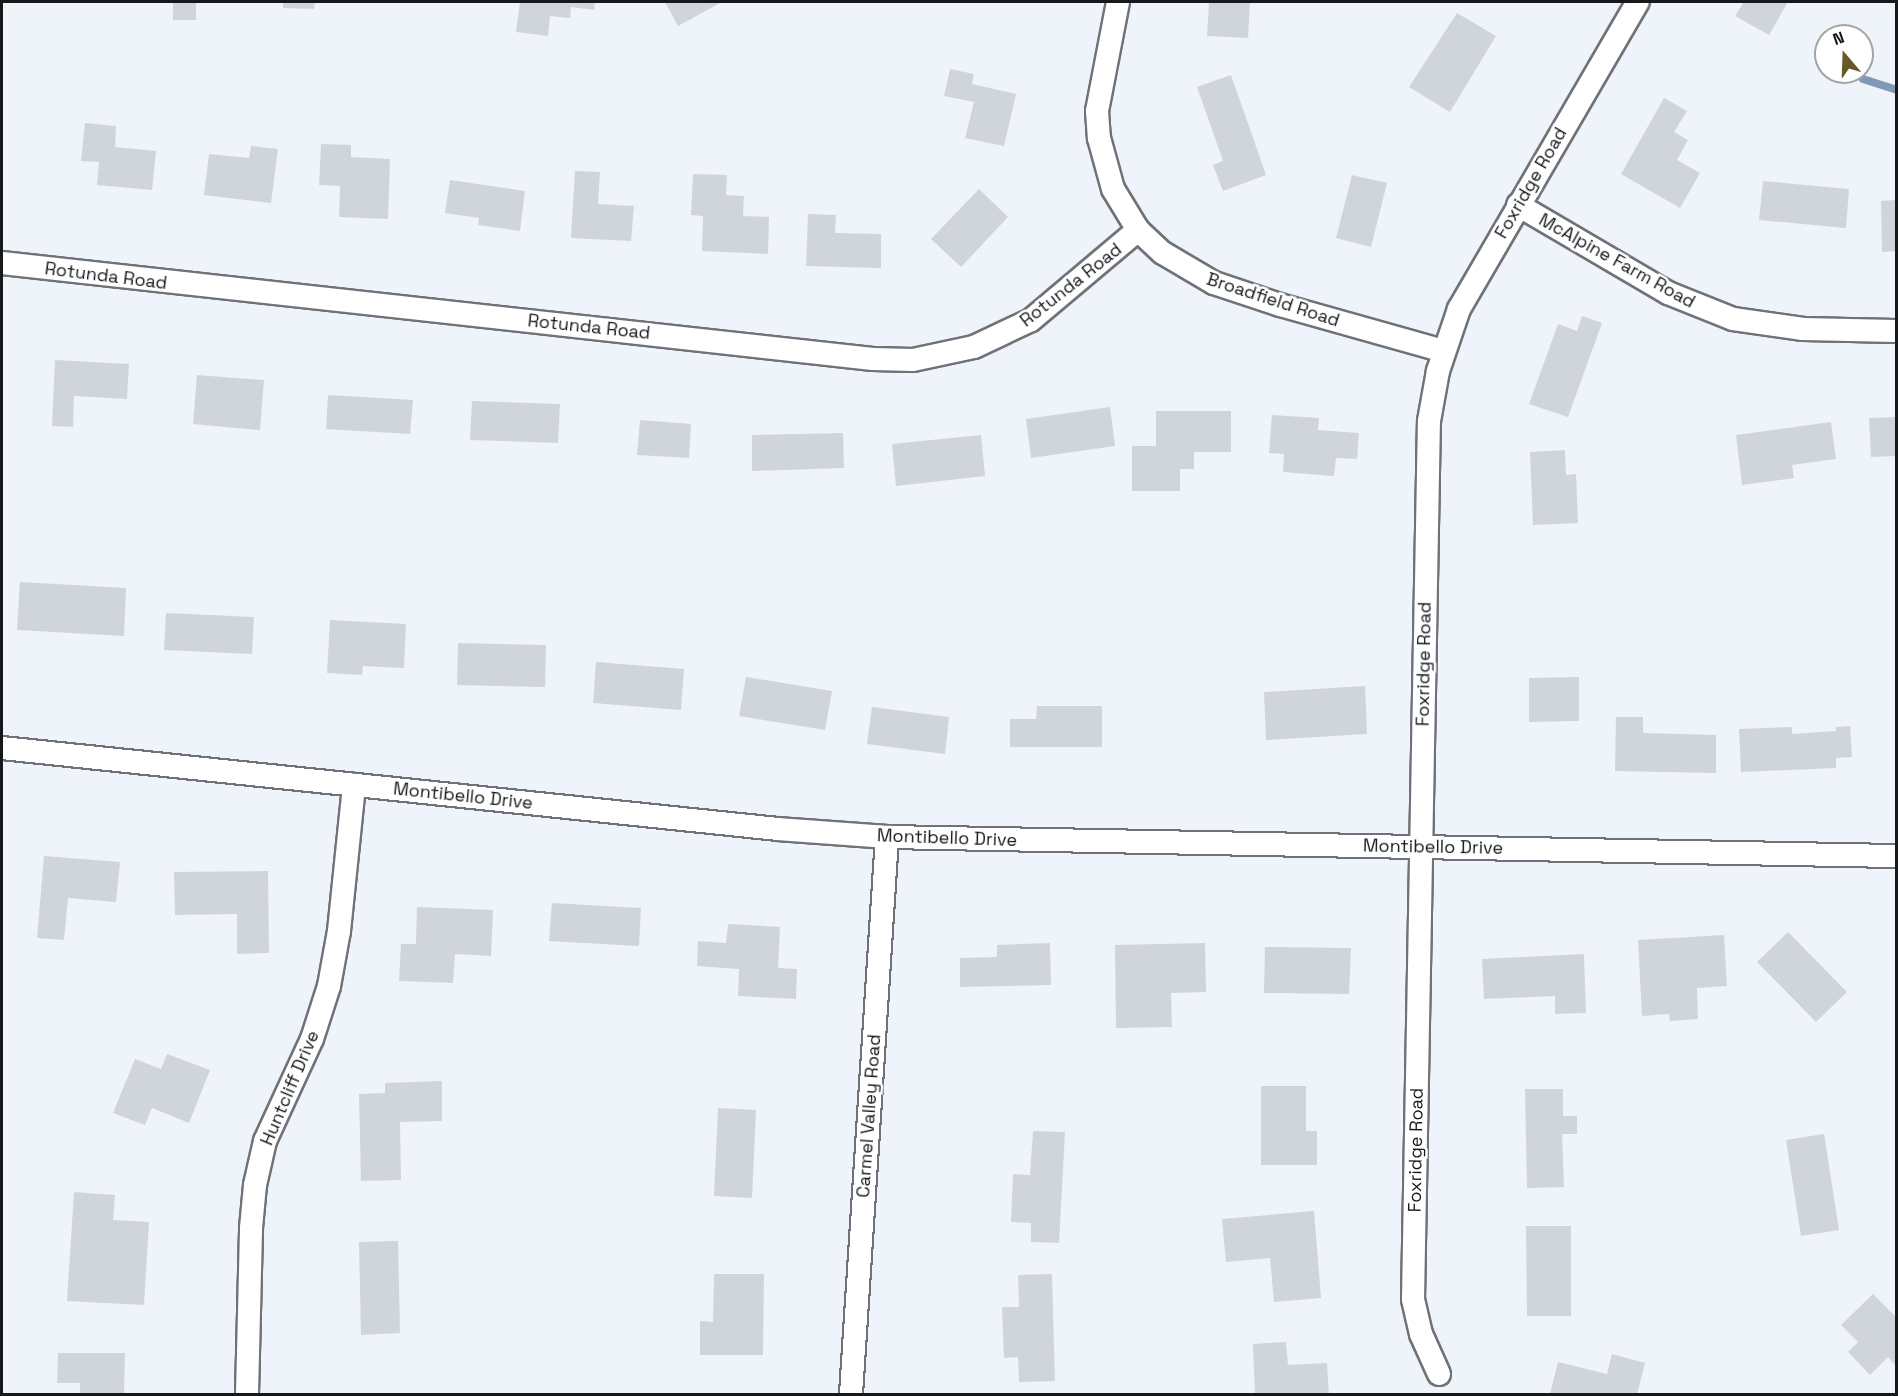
<!DOCTYPE html>
<style>
body{margin:0}
#map{position:relative;width:1898px;height:1396px;overflow:hidden;background:#eff4fa;font-family:"Space Grotesk",sans-serif}
div>[style]{position:absolute}
.stream>*{height:8px;margin:-4px;padding:0 4px;transform-origin:4px;border-radius:4px;background:#8299b6}
.building>*{inset:0;background:#d0d5db}
.roads{filter:drop-shadow(2px 0 #6f7379) drop-shadow(-2px 0 #6f7379) drop-shadow(0 2px #6f7379) drop-shadow(0 -2px #6f7379)}
.minor>*{height:22px;margin:-11px;padding:0 11px;transform-origin:11px;border-radius:11px;background:#fff}
span{translate:-50% -50%;white-space:nowrap;text-align:center;line-height:1.15;-webkit-text-stroke:5px #fff;paint-order:stroke}
.street-label{font-size:18px;color:#16181a}
.frame{position:absolute;inset:0;border:3px solid #16181a;pointer-events:none}
.north{position:absolute;left:1814px;top:24px;width:60px;height:60px;box-sizing:border-box;background:#fff;border:2px solid #a2a3a3;border-radius:50%;rotate:341deg;font-size:16px;font-weight:700;line-height:24px;text-align:center;color:#16181a}
.north::after{content:'';display:block;margin:auto;width:21px;height:27px;background:#685a27;clip-path:polygon(50% 0,100% 100%,50% 72%,0 100%)}
</style>
<div id="map">
<div class="stream">
<i style="left:1863px;top:79px;width:35px;rotate:18deg"></i>
</div>
<div class="building">
<i style="clip-path:polygon(173px 2px,196px 2px,196px 20px,173px 20px)"></i>
<i style="clip-path:polygon(283px 2px,315px 2px,314px 9px,283px 8px)"></i>
<i style="clip-path:polygon(520px 2px,595px 2px,594px 10px,571px 7px,570px 18px,550px 16px,548px 36px,516px 32px)"></i>
<i style="clip-path:polygon(665px 2px,722px 2px,678px 26px)"></i>
<i style="clip-path:polygon(1209px 2px,1250px 2px,1248px 38px,1207px 36px)"></i>
<i style="clip-path:polygon(1744px 2px,1788px 2px,1769px 35px,1735px 16px)"></i>
<i style="clip-path:polygon(1457px 13px,1496px 36px,1450px 112px,1409px 87px)"></i>
<i style="clip-path:polygon(950px 69px,974px 74px,972px 84px,1016px 94px,1004px 146px,965px 138px,974px 102px,944px 96px)"></i>
<i style="clip-path:polygon(1231px 75px,1266px 175px,1223px 191px,1213px 165px,1223px 161px,1197px 87px)"></i>
<i style="clip-path:polygon(1664px 98px,1687px 111px,1674px 132px,1688px 140px,1677px 160px,1700px 173px,1680px 208px,1621px 174px)"></i>
<i style="clip-path:polygon(85px 123px,116px 126px,115px 147px,156px 151px,152px 190px,97px 185px,99px 162px,81px 161px)"></i>
<i style="clip-path:polygon(321px 144px,351px 145px,351px 157px,390px 159px,388px 219px,339px 217px,340px 186px,319px 185px)"></i>
<i style="clip-path:polygon(251px 146px,278px 149px,271px 203px,204px 195px,209px 154px,249px 158px)"></i>
<i style="clip-path:polygon(575px 171px,600px 172px,598px 204px,634px 206px,631px 241px,571px 238px)"></i>
<i style="clip-path:polygon(693px 174px,727px 175px,726px 195px,744px 196px,743px 216px,769px 217px,768px 254px,702px 251px,703px 216px,691px 215px)"></i>
<i style="clip-path:polygon(1352px 175px,1387px 183px,1371px 247px,1336px 238px)"></i>
<i style="clip-path:polygon(450px 180px,525px 191px,520px 231px,478px 225px,479px 218px,445px 213px)"></i>
<i style="clip-path:polygon(1763px 181px,1849px 189px,1846px 228px,1759px 220px)"></i>
<i style="clip-path:polygon(979px 189px,1008px 217px,961px 267px,931px 239px)"></i>
<i style="clip-path:polygon(1896px 200px,1896px 251px,1882px 252px,1881px 201px)"></i>
<i style="clip-path:polygon(808px 214px,836px 215px,835px 233px,881px 234px,881px 268px,806px 266px)"></i>
<i style="clip-path:polygon(1582px 316px,1602px 323px,1568px 417px,1529px 404px,1558px 324px,1577px 331px)"></i>
<i style="clip-path:polygon(55px 360px,129px 364px,127px 399px,74px 396px,73px 427px,52px 426px)"></i>
<i style="clip-path:polygon(197px 375px,264px 380px,260px 430px,193px 424px)"></i>
<i style="clip-path:polygon(328px 395px,413px 400px,410px 434px,326px 429px)"></i>
<i style="clip-path:polygon(472px 401px,560px 404px,558px 443px,470px 440px)"></i>
<i style="clip-path:polygon(1110px 407px,1115px 446px,1031px 458px,1026px 419px)"></i>
<i style="clip-path:polygon(1156px 411px,1231px 411px,1231px 452px,1194px 452px,1194px 469px,1180px 469px,1180px 491px,1132px 491px,1132px 446px,1156px 446px)"></i>
<i style="clip-path:polygon(1272px 415px,1319px 418px,1318px 430px,1359px 433px,1357px 459px,1336px 458px,1334px 476px,1283px 472px,1284px 454px,1269px 453px)"></i>
<i style="clip-path:polygon(1896px 417px,1896px 456px,1871px 457px,1869px 418px)"></i>
<i style="clip-path:polygon(640px 420px,691px 424px,689px 458px,637px 455px)"></i>
<i style="clip-path:polygon(1831px 422px,1836px 459px,1792px 465px,1794px 478px,1742px 485px,1736px 435px)"></i>
<i style="clip-path:polygon(843px 433px,844px 468px,752px 471px,752px 435px)"></i>
<i style="clip-path:polygon(981px 435px,985px 476px,896px 486px,892px 444px)"></i>
<i style="clip-path:polygon(1565px 450px,1566px 475px,1576px 474px,1578px 523px,1533px 525px,1530px 452px)"></i>
<i style="clip-path:polygon(20px 582px,126px 588px,124px 636px,17px 630px)"></i>
<i style="clip-path:polygon(166px 613px,254px 617px,252px 654px,164px 650px)"></i>
<i style="clip-path:polygon(330px 620px,406px 624px,404px 668px,363px 666px,362px 675px,327px 673px)"></i>
<i style="clip-path:polygon(458px 643px,546px 645px,545px 687px,457px 685px)"></i>
<i style="clip-path:polygon(596px 662px,684px 669px,681px 710px,593px 703px)"></i>
<i style="clip-path:polygon(746px 677px,832px 691px,825px 730px,739px 716px)"></i>
<i style="clip-path:polygon(1579px 677px,1579px 721px,1529px 722px,1529px 678px)"></i>
<i style="clip-path:polygon(1365px 686px,1367px 734px,1266px 740px,1264px 692px)"></i>
<i style="clip-path:polygon(1037px 706px,1102px 706px,1102px 747px,1010px 747px,1010px 719px,1036px 719px)"></i>
<i style="clip-path:polygon(872px 707px,949px 717px,945px 754px,867px 744px)"></i>
<i style="clip-path:polygon(1616px 717px,1643px 717px,1643px 733px,1716px 735px,1716px 773px,1615px 771px)"></i>
<i style="clip-path:polygon(1850px 726px,1852px 757px,1836px 758px,1836px 768px,1741px 772px,1739px 729px,1792px 727px,1792px 734px,1836px 731px,1836px 727px)"></i>
<i style="clip-path:polygon(44px 856px,120px 862px,116px 902px,68px 898px,64px 940px,37px 938px)"></i>
<i style="clip-path:polygon(268px 871px,269px 953px,237px 954px,237px 914px,175px 915px,174px 872px)"></i>
<i style="clip-path:polygon(552px 903px,641px 908px,639px 946px,549px 941px)"></i>
<i style="clip-path:polygon(417px 907px,493px 910px,491px 956px,455px 954px,453px 983px,399px 981px,401px 944px,416px 944px)"></i>
<i style="clip-path:polygon(728px 924px,780px 927px,778px 968px,797px 969px,796px 999px,738px 996px,739px 969px,697px 966px,698px 941px,726px 943px)"></i>
<i style="clip-path:polygon(1788px 932px,1847px 992px,1816px 1022px,1757px 962px)"></i>
<i style="clip-path:polygon(1724px 935px,1727px 986px,1697px 988px,1698px 1019px,1670px 1021px,1669px 1014px,1642px 1016px,1638px 940px)"></i>
<i style="clip-path:polygon(1050px 943px,1051px 985px,960px 987px,960px 958px,997px 957px,997px 945px)"></i>
<i style="clip-path:polygon(1205px 943px,1206px 992px,1171px 993px,1172px 1027px,1116px 1028px,1115px 945px)"></i>
<i style="clip-path:polygon(1265px 947px,1351px 948px,1349px 994px,1264px 993px)"></i>
<i style="clip-path:polygon(1584px 954px,1586px 1013px,1555px 1014px,1555px 996px,1484px 999px,1482px 959px)"></i>
<i style="clip-path:polygon(167px 1054px,210px 1070px,189px 1123px,152px 1108px,145px 1125px,113px 1113px,135px 1059px,161px 1069px)"></i>
<i style="clip-path:polygon(442px 1081px,442px 1121px,400px 1122px,401px 1180px,361px 1181px,359px 1094px,385px 1093px,385px 1083px)"></i>
<i style="clip-path:polygon(1261px 1086px,1306px 1086px,1306px 1131px,1317px 1131px,1317px 1165px,1261px 1165px)"></i>
<i style="clip-path:polygon(1525px 1089px,1563px 1089px,1563px 1116px,1577px 1116px,1577px 1134px,1562px 1134px,1564px 1187px,1527px 1188px)"></i>
<i style="clip-path:polygon(718px 1108px,756px 1110px,752px 1198px,714px 1196px)"></i>
<i style="clip-path:polygon(1033px 1131px,1065px 1132px,1059px 1243px,1031px 1242px,1031px 1223px,1011px 1222px,1013px 1174px,1030px 1175px)"></i>
<i style="clip-path:polygon(1824px 1134px,1839px 1230px,1801px 1236px,1786px 1140px)"></i>
<i style="clip-path:polygon(74px 1192px,115px 1195px,113px 1220px,149px 1222px,144px 1305px,67px 1301px)"></i>
<i style="clip-path:polygon(1314px 1211px,1321px 1298px,1274px 1302px,1270px 1258px,1226px 1262px,1222px 1219px)"></i>
<i style="clip-path:polygon(1526px 1226px,1571px 1226px,1571px 1316px,1527px 1316px)"></i>
<i style="clip-path:polygon(398px 1241px,400px 1333px,361px 1335px,359px 1242px)"></i>
<i style="clip-path:polygon(714px 1274px,764px 1274px,763px 1355px,700px 1355px,700px 1321px,713px 1322px)"></i>
<i style="clip-path:polygon(1052px 1274px,1055px 1381px,1019px 1382px,1018px 1357px,1004px 1358px,1002px 1307px,1019px 1307px,1018px 1275px)"></i>
<i style="clip-path:polygon(1873px 1294px,1896px 1317px,1896px 1366px,1888px 1357px,1870px 1375px,1848px 1352px,1858px 1342px,1841px 1325px)"></i>
<i style="clip-path:polygon(1286px 1342px,1288px 1365px,1327px 1363px,1329px 1394px,1255px 1394px,1253px 1344px)"></i>
<i style="clip-path:polygon(58px 1353px,125px 1353px,124px 1394px,80px 1394px,80px 1383px,57px 1383px)"></i>
<i style="clip-path:polygon(1612px 1354px,1645px 1363px,1637px 1394px,1550px 1394px,1558px 1362px,1607px 1374px)"></i>
</div>
<div class="roads">
<div class="minor">
<i style="left:1118px;top:2px;width:111px;rotate:100.9deg"></i>
<i style="left:1097px;top:111px;width:27px;rotate:86deg"></i>
<i style="left:1099px;top:138px;width:53px;rotate:74.6deg"></i>
<i style="left:1113px;top:189px;width:48px;rotate:58.6deg"></i>
<i style="left:1138px;top:230px;width:34px;rotate:43deg"></i>
<i style="left:1163px;top:253px;width:59px;rotate:30.5deg"></i>
<i style="left:1214px;top:283px;width:70px;rotate:18.4deg"></i>
<i style="left:1280px;top:305px;width:170px;rotate:15.7deg"></i>
<i style="left:1518px;top:205px;width:174px;rotate:30.4deg"></i>
<i style="left:1668px;top:293px;width:70px;rotate:21.8deg"></i>
<i style="left:1733px;top:319px;width:71px;rotate:8.1deg"></i>
<i style="left:1803px;top:329px;width:93px;rotate:1.2deg"></i>
<i style="left:2px;top:263px;width:876px;rotate:6.29deg"></i>
<i style="left:873px;top:359px;width:40px;rotate:1.4deg"></i>
<i style="left:913px;top:360px;width:62px;rotate:-12deg"></i>
<i style="left:974px;top:347px;width:63px;rotate:-25.3deg"></i>
<i style="left:1031px;top:320px;width:140px;rotate:-40.1deg"></i>
<i style="left:2px;top:748px;width:780px;rotate:5.96deg"></i>
<i style="left:778px;top:829px;width:109px;rotate:4.2deg"></i>
<i style="left:887px;top:837px;width:1009px;rotate:1.08deg"></i>
<i style="left:1439px;top:1374px;width:44px;rotate:-114.2deg"></i>
<i style="left:1421px;top:1334px;width:36px;rotate:-103deg"></i>
<i style="left:1413px;top:1299px;width:878px;rotate:-88.96deg"></i>
<i style="left:1429px;top:421px;width:51px;rotate:-79.8deg"></i>
<i style="left:1438px;top:371px;width:65px;rotate:-71.3deg"></i>
<i style="left:1459px;top:309px;width:355px;rotate:-59.8deg"></i>
<i style="left:247px;top:1394px;width:166px;rotate:-88.6deg"></i>
<i style="left:251px;top:1228px;width:43px;rotate:-84.7deg"></i>
<i style="left:255px;top:1185px;width:45px;rotate:-77.2deg"></i>
<i style="left:265px;top:1141px;width:112px;rotate:-65.3deg"></i>
<i style="left:312px;top:1039px;width:56px;rotate:-72.2deg"></i>
<i style="left:329px;top:986px;width:56px;rotate:-79.7deg"></i>
<i style="left:339px;top:931px;width:147px;rotate:-84.1deg"></i>
<i style="left:851px;top:1394px;width:558px;rotate:-86.3deg"></i>
</div>
</div>
<div class="street-label">
<span style="left:1531px;top:183px;rotate:-60deg">Foxridge Road</span>
<span style="left:1617px;top:261px;rotate:29deg">McAlpine Farm Road</span>
<span style="left:106px;top:276px;rotate:7deg">Rotunda Road</span>
<span style="left:1071px;top:285px;rotate:-38deg">Rotunda Road</span>
<span style="left:1273px;top:300px;rotate:18deg">Broadfield Road</span>
<span style="left:589px;top:327px;rotate:6deg">Rotunda Road</span>
<span style="left:1424px;top:664px;rotate:-89deg">Foxridge Road</span>
<span style="left:463px;top:796px;rotate:6deg">Montibello Drive</span>
<span style="left:947px;top:838px;rotate:2deg">Montibello Drive</span>
<span style="left:1433px;top:847px;rotate:1deg">Montibello Drive</span>
<span style="left:290px;top:1088px;rotate:-67deg">Huntcliff Drive</span>
<span style="left:869px;top:1116px;rotate:-86deg">Carmel Valley Road</span>
<span style="left:1416px;top:1150px;rotate:-89deg">Foxridge Road</span>
</div>
<div class="frame"></div>
<div class="north">N</div>
</div>
